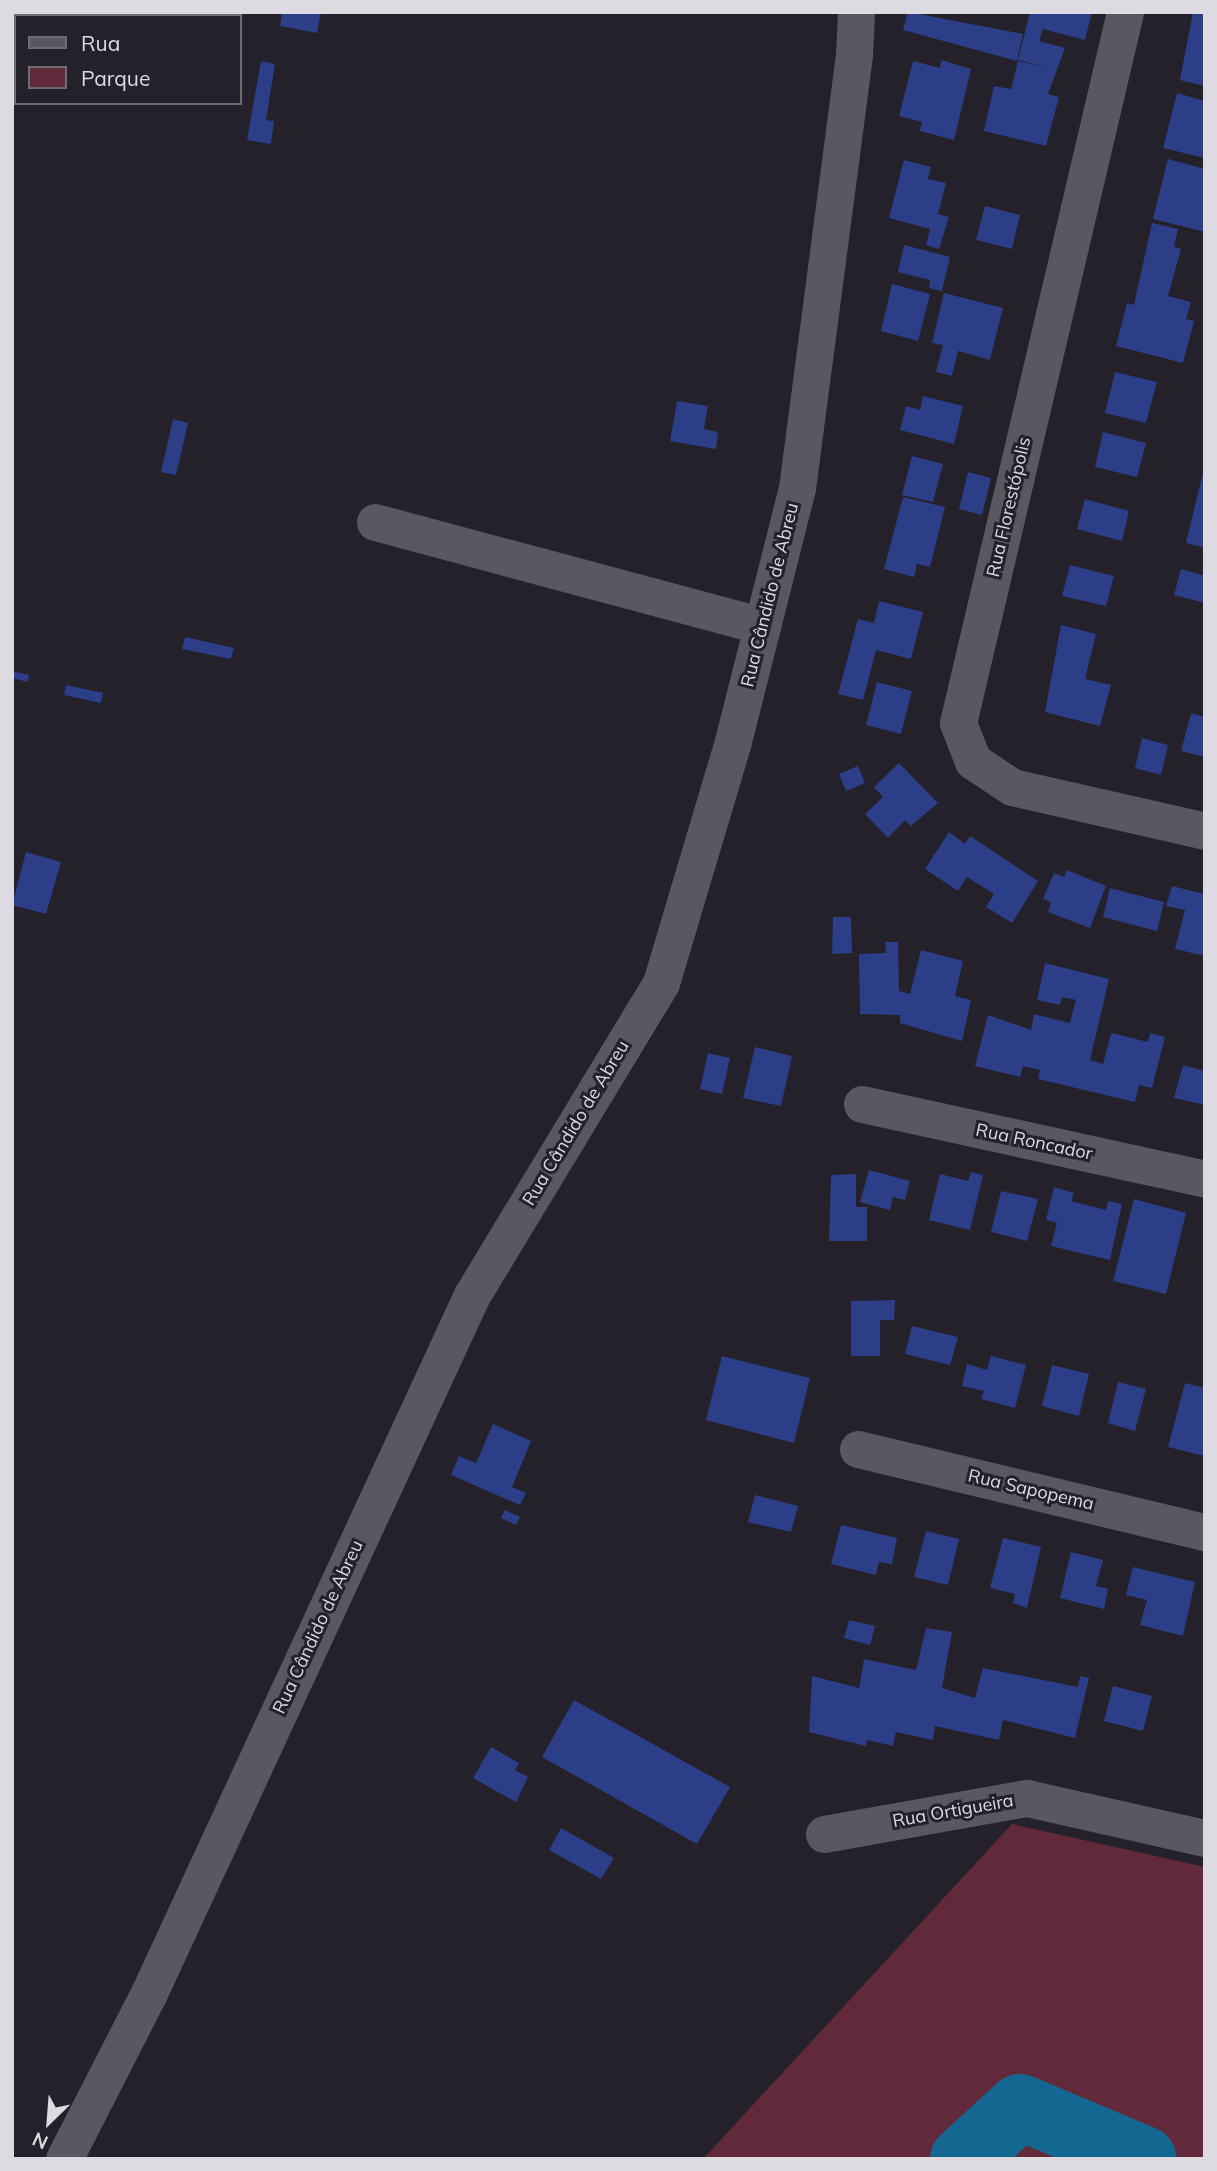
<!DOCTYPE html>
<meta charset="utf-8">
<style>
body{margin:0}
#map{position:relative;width:1217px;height:2171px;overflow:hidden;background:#24212a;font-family:Mulish,sans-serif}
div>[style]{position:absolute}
.green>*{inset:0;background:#61293a}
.river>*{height:66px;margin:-33px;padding:0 33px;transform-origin:33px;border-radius:33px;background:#146791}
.building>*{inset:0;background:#2b3e87}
.minor>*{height:37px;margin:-18.5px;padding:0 18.5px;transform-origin:18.5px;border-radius:18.5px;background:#5a5761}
span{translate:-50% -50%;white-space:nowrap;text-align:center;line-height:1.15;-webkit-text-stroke:6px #24212a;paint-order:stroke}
.street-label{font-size:18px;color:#dddbe1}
.frame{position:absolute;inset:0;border:14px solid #dddbe1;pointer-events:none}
.legend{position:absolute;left:14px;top:14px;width:228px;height:91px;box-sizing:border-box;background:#24212a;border:2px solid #6e6b73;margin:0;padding:9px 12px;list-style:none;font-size:21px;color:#dddbe1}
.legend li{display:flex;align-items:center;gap:14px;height:35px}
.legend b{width:35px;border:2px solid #6e6b73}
.north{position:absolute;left:14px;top:2087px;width:70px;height:70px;-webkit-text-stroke:5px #24212a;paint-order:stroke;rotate:205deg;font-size:19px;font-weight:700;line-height:28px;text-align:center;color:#dddbe1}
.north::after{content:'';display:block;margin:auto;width:24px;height:32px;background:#dddbe1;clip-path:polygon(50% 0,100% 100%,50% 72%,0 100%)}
</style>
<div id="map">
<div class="green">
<i style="clip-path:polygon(1012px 1824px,1205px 1867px,1205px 2159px,703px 2159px)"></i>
</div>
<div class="river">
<i style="left:963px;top:2159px;width:77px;rotate:-42.4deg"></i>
<i style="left:1020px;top:2107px;width:134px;rotate:22.8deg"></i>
</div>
<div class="building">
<i style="clip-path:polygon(282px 12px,321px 12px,317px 33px,280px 26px)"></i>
<i style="clip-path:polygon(908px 12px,1023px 34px,1017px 61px,903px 30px)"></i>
<i style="clip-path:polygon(1030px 12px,1092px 12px,1085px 40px,1043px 29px,1039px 41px,1065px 48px,1048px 94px,1059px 97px,1046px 146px,984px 131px,994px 86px,1011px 89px,1018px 61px,1051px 69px,1018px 60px)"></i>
<i style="clip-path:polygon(1193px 12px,1205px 12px,1205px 86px,1180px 80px)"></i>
<i style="clip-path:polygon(941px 60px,971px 69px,954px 140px,920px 131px,922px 122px,899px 116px,913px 61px,940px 68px)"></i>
<i style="clip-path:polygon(261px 61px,275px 64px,266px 120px,274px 121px,271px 144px,247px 140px)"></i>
<i style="clip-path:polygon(1177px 93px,1205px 101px,1205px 158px,1163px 148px)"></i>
<i style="clip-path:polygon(1168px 159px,1205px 169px,1205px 232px,1153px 219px)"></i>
<i style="clip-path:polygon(904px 160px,931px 167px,928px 179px,946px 183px,938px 214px,949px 217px,939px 249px,926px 245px,930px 229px,889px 218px)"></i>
<i style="clip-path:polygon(985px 206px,1020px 215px,1012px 249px,976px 240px)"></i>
<i style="clip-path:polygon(1152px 223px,1178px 229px,1174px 247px,1181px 249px,1168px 296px,1191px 302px,1186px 319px,1194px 321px,1183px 363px,1116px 346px,1127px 303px,1134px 305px)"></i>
<i style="clip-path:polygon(904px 245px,950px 257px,942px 291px,929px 288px,930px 280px,898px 272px)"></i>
<i style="clip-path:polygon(892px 284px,930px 294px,918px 341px,881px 331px)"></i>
<i style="clip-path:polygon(944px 293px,1003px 308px,990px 360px,958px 351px,952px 376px,936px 372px,943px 345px,932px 343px)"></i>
<i style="clip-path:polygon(1115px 372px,1157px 382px,1146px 423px,1105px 413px)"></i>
<i style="clip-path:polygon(923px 396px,963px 406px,954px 444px,900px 430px,906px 406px,920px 410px)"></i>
<i style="clip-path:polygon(677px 401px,708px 406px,704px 429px,718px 432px,716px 449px,670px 441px)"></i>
<i style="clip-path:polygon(173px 419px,188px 423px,176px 475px,161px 472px)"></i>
<i style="clip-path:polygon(1103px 432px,1146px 443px,1137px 477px,1095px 467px)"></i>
<i style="clip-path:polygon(912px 456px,943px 464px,933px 502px,902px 495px)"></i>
<i style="clip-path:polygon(1205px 464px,1205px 548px,1186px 543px)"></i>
<i style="clip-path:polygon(968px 472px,991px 478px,982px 515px,959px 509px)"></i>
<i style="clip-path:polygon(903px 497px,945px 507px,930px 567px,917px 564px,914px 577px,884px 569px)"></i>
<i style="clip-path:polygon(1085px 499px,1129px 511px,1122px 541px,1077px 529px)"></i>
<i style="clip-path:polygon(1070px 565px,1114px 576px,1106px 606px,1062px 596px)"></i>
<i style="clip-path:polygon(1181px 569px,1205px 576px,1205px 603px,1174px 595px)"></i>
<i style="clip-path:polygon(879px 601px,923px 612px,911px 659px,876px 650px,863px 700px,838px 694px,858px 619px,874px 623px)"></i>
<i style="clip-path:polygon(1061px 625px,1096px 634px,1085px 679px,1111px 685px,1100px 726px,1045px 712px)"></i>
<i style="clip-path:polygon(185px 637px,234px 648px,231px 659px,182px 649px)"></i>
<i style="clip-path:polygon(12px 671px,29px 675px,28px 682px,12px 678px)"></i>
<i style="clip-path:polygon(877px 682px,912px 691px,901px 734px,866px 725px)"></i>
<i style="clip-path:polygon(66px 685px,103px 693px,101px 703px,64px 695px)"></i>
<i style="clip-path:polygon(1191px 713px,1205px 717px,1205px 757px,1181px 751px)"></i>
<i style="clip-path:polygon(1142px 738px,1168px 745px,1161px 775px,1135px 768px)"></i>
<i style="clip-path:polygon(899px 763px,938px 803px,911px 826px,905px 820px,888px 838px,865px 814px,883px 797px,874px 787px)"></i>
<i style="clip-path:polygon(858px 766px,865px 783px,846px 791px,839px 774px)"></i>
<i style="clip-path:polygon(949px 832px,965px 844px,970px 836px,1038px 881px,1012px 923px,986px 907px,994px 894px,967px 877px,958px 891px,925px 869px)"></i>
<i style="clip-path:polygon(26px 852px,61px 862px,46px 914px,12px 905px)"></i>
<i style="clip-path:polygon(1067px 870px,1106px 886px,1090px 928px,1048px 912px,1051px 902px,1043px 899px,1054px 873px,1064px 877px)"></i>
<i style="clip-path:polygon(1172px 886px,1205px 894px,1205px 956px,1175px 949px,1185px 910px,1166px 906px)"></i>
<i style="clip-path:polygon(1110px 888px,1164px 902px,1157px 931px,1103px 917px)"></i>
<i style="clip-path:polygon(833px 917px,851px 917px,852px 953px,832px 954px)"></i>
<i style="clip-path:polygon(885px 942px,898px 942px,899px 991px,910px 994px,921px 950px,963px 961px,955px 996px,971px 1000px,962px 1041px,900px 1023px,900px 1015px,860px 1014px,859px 954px,886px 953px)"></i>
<i style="clip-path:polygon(1045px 963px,1109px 979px,1090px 1060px,1103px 1064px,1111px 1033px,1148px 1042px,1150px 1033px,1165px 1037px,1152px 1088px,1139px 1085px,1135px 1102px,1038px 1079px,1040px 1070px,1023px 1066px,1020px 1077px,975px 1066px,988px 1015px,1031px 1030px,1034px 1014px,1070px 1023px,1076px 1000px,1062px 997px,1060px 1005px,1037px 1000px)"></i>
<i style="clip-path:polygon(755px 1047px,792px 1056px,781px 1106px,743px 1098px)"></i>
<i style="clip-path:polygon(708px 1053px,730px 1058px,722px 1094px,700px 1089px)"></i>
<i style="clip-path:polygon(1183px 1065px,1205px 1071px,1205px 1105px,1174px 1098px)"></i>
<i style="clip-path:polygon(869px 1170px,910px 1181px,905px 1200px,893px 1197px,890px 1210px,860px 1202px)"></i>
<i style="clip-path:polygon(971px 1172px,983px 1175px,970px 1230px,929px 1220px,940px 1174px,968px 1181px)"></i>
<i style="clip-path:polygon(856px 1174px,856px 1207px,867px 1207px,867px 1241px,829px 1241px,831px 1175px)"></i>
<i style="clip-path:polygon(1054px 1187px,1074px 1193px,1071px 1201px,1106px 1210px,1108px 1201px,1122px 1204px,1110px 1260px,1051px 1246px,1057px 1223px,1046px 1220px)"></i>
<i style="clip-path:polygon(1001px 1191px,1038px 1199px,1027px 1241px,991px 1232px)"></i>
<i style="clip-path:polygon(1134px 1199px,1186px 1213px,1166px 1294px,1113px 1281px)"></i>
<i style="clip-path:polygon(895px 1300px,894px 1320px,880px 1320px,880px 1356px,851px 1356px,851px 1301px)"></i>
<i style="clip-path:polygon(912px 1326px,958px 1337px,950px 1365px,905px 1354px)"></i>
<i style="clip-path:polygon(722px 1356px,810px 1378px,794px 1443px,706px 1420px)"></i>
<i style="clip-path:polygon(991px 1356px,1026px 1365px,1015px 1408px,981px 1399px,984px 1391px,962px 1386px,967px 1364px,987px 1370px)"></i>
<i style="clip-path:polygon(1052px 1365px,1089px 1374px,1079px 1416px,1042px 1406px)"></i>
<i style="clip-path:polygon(1118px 1382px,1146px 1389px,1135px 1431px,1108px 1423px)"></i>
<i style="clip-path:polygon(1185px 1383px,1205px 1388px,1205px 1456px,1168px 1447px)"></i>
<i style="clip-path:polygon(493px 1424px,531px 1441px,512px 1487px,526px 1493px,520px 1505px,451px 1475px,459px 1456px,476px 1463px)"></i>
<i style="clip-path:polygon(755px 1495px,798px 1506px,791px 1532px,748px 1522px)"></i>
<i style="clip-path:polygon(505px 1510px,520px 1517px,516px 1525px,501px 1518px)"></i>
<i style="clip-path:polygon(841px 1525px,897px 1538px,892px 1564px,879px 1562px,876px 1575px,831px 1564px)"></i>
<i style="clip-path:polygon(926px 1531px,959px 1539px,948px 1585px,914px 1577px)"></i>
<i style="clip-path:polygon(1003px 1538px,1041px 1547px,1027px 1608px,1013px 1603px,1015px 1594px,990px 1588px)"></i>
<i style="clip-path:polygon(1071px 1552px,1103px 1560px,1096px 1586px,1108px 1589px,1104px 1609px,1060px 1598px)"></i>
<i style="clip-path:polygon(1133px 1567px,1195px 1582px,1183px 1636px,1140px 1625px,1147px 1600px,1126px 1595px)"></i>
<i style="clip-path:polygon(849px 1620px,875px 1626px,870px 1645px,844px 1638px)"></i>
<i style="clip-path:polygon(926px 1628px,952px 1632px,942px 1688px,975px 1698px,983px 1668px,1078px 1687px,1080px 1676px,1089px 1678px,1075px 1738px,1003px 1720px,999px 1740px,935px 1726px,933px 1740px,896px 1732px,893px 1746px,867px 1740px,866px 1746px,809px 1732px,812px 1676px,859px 1688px,864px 1659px,916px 1670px)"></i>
<i style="clip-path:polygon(1113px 1686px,1152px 1696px,1143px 1731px,1104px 1721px)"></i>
<i style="clip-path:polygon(574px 1700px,730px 1787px,697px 1844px,542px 1757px)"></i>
<i style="clip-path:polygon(491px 1747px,519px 1763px,515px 1770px,528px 1777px,516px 1802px,473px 1778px)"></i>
<i style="clip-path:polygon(561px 1828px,614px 1858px,601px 1879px,549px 1850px)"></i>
</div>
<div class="minor">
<i style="left:1125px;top:12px;width:730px;rotate:103.22deg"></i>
<i style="left:958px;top:723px;width:41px;rotate:68.5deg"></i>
<i style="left:973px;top:761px;width:47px;rotate:33.7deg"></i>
<i style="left:1012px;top:787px;width:198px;rotate:12.8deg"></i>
<i style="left:375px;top:522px;width:401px;rotate:15deg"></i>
<i style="left:862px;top:1104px;width:351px;rotate:12.3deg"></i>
<i style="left:858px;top:1449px;width:357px;rotate:13.5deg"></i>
<i style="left:824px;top:1834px;width:206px;rotate:-10.1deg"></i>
<i style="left:1027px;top:1798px;width:182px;rotate:12.7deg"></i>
<i style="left:64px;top:2159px;width:186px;rotate:-62.9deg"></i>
<i style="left:149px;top:1993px;width:769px;rotate:-65.17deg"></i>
<i style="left:472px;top:1295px;width:365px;rotate:-58.8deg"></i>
<i style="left:661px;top:983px;width:252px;rotate:-73.4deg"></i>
<i style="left:733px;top:741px;width:261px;rotate:-75.8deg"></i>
<i style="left:797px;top:488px;width:437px;rotate:-82.5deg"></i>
<i style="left:854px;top:55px;width:43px;rotate:-87.3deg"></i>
</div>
<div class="street-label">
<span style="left:1009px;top:507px;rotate:-77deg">Rua Florestópolis</span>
<span style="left:770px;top:595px;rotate:-76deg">Rua Cândido de Abreu</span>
<span style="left:576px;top:1123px;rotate:-59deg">Rua Cândido de Abreu</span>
<span style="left:1034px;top:1142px;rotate:12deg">Rua Roncador</span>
<span style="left:1031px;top:1490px;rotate:13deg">Rua Sapopema</span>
<span style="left:318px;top:1627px;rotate:-65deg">Rua Cândido de Abreu</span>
<span style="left:953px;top:1811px;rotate:-10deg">Rua Ortigueira</span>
</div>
<div class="frame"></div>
<ul class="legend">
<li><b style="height:9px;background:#5a5761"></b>Rua</li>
<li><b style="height:19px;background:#61293a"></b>Parque</li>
</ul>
<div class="north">N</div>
</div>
